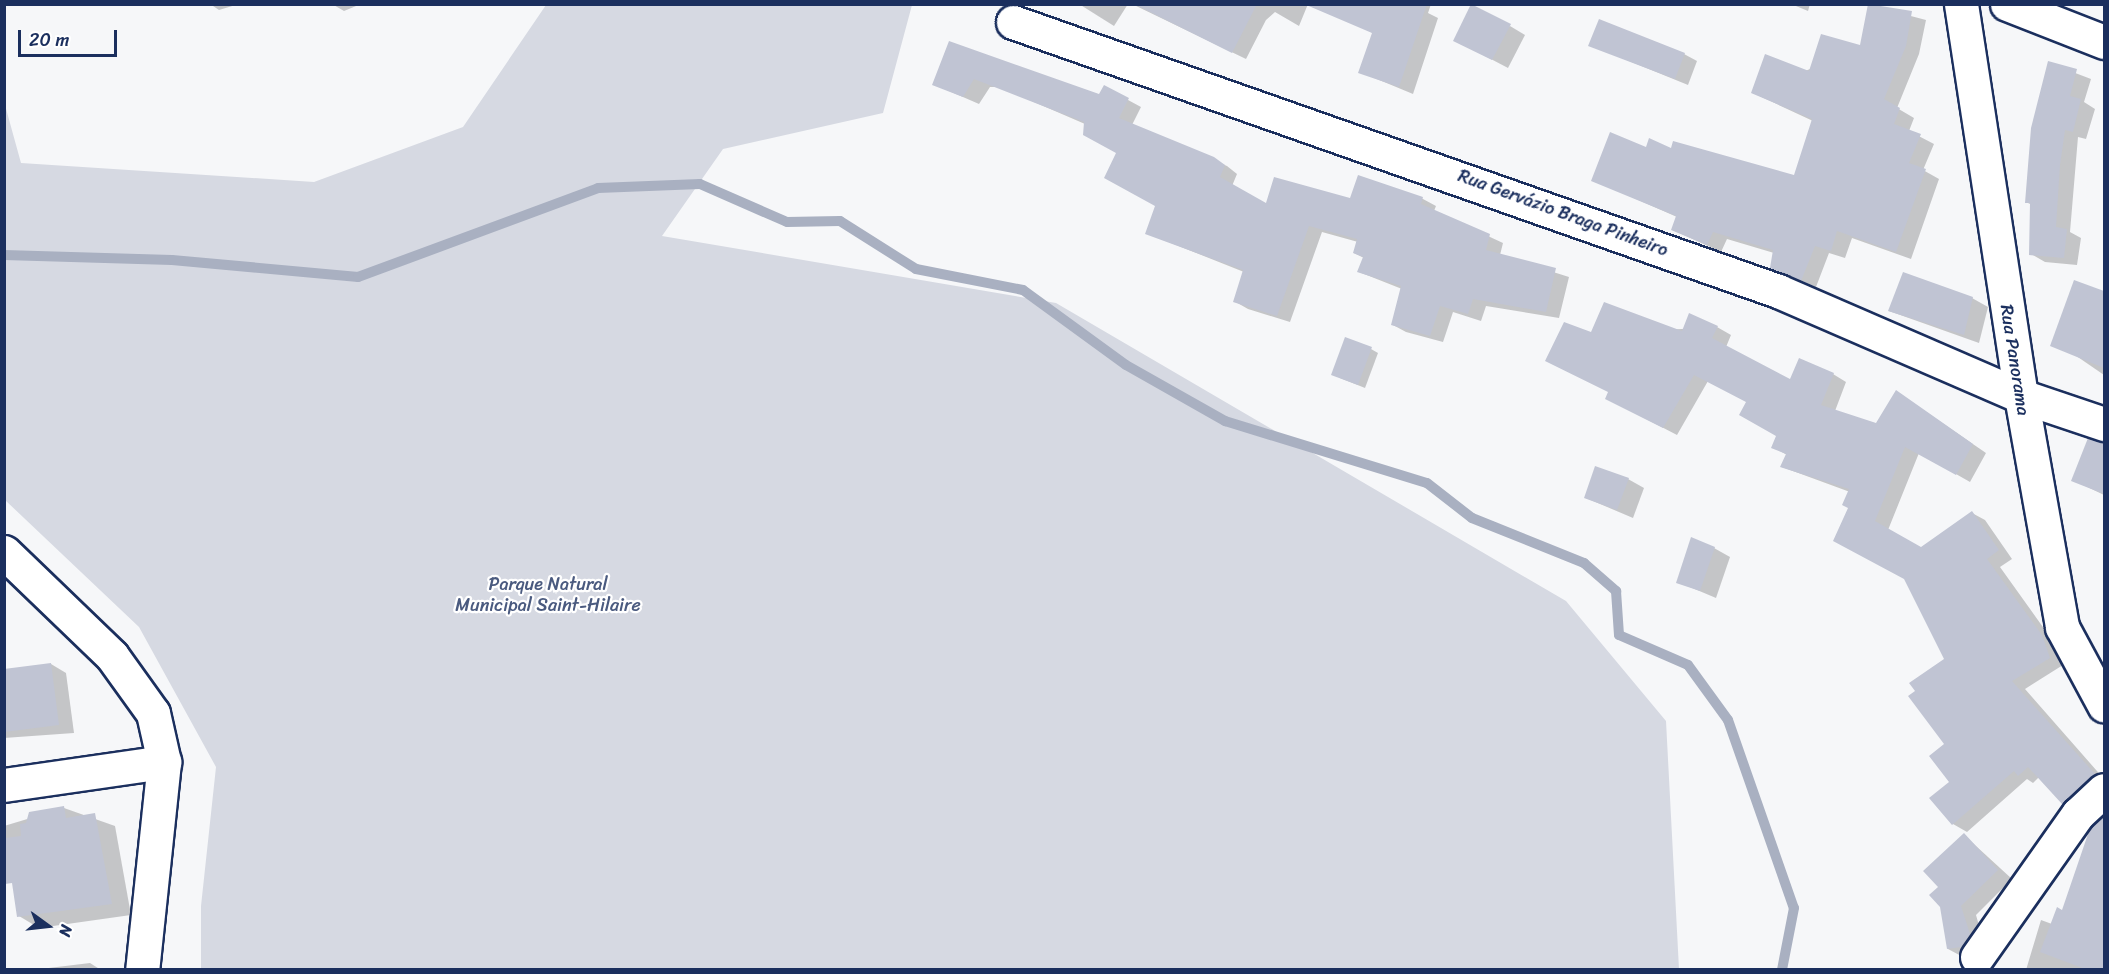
<!DOCTYPE html>
<meta charset="utf-8">
<style>
body{margin:0}
#map{position:relative;width:2109px;height:974px;overflow:hidden;background:#f6f7f9;font-family:Sriracha,sans-serif}
div>[style]{position:absolute}
.green>*{inset:0;background:#d6d9e2}
.shadow>*{inset:0;background:#0003}
.stream>*{height:10px;margin:-5px;padding:0 5px;transform-origin:5px;border-radius:5px;background:#a9b0c1}
.building>*{inset:0;background:#c0c4d3}
.roads{filter:drop-shadow(2px 0 #1b2f5e) drop-shadow(-2px 0 #1b2f5e) drop-shadow(0 2px #1b2f5e) drop-shadow(0 -2px #1b2f5e)}
.minor>*{height:33px;margin:-16.5px;padding:0 16.5px;transform-origin:16.5px;border-radius:16.5px;background:#fff}
.tertiary>*{height:33px;margin:-16.5px;padding:0 16.5px;transform-origin:16.5px;border-radius:16.5px;background:#fff}
.secondary>*{height:33px;margin:-16.5px;padding:0 16.5px;transform-origin:16.5px;border-radius:16.5px;background:#fff}
span{translate:-50% -50%;white-space:nowrap;text-align:center;line-height:1.15;-webkit-text-stroke:4.5px #fff;paint-order:stroke}
.street-label{font-size:18px;color:#1b2f5e}
.park-label{font-size:18px;color:#4a5a7f}
.frame{position:absolute;inset:0;border:6px solid #1b2f5e;pointer-events:none}
.north{position:absolute;left:18px;top:896px;width:60px;height:60px;-webkit-text-stroke:4px #fff;paint-order:stroke;rotate:105deg;font-size:16px;font-weight:700;line-height:24px;text-align:center;color:#1b2f5e}
.north::after{content:'';display:block;margin:auto;width:21px;height:27px;background:#1b2f5e;clip-path:polygon(50% 0,100% 100%,50% 72%,0 100%)}
.scale{position:absolute;left:18px;top:30px;width:99px;height:27px;box-sizing:border-box;border:3px solid #1b2f5e;border-top:0;padding-left:8px;font-size:18px;line-height:21px;white-space:nowrap;color:#1b2f5e;-webkit-text-stroke:4px #fff;paint-order:stroke}
</style>
<div id="map">
<div class="green">
<i style="clip-path:polygon(546px 5px,912px 5px,883px 113px,723px 149px,662px 236px,1056px 303px,1566px 601px,1666px 721px,1679px 969px,201px 969px,201px 906px,216px 767px,139px 627px,5px 500px,5px 105px,21px 163px,314px 182px,463px 127px)"></i>
</div>
<div class="shadow">
<i style="clip-path:polygon(210px 4px,239px 4px,219px 10px)"></i>
<i style="clip-path:polygon(332px 4px,361px 4px,344px 11px)"></i>
<i style="clip-path:polygon(1079px 4px,1128px 4px,1114px 26px)"></i>
<i style="clip-path:polygon(1132px 4px,1308px 4px,1299px 26px,1275px 12px,1266px 20px,1246px 59px)"></i>
<i style="clip-path:polygon(1317px 4px,1431px 4px,1428px 13px,1438px 18px,1413px 94px,1360px 72px,1373px 33px)"></i>
<i style="clip-path:polygon(1791px 4px,1810px 4px,1808px 11px)"></i>
<i style="clip-path:polygon(1869px 5px,1926px 20px,1919px 54px,1897px 108px,1914px 118px,1909px 131px,1934px 144px,1923px 170px,1939px 179px,1911px 259px,1852px 238px,1845px 258px,1829px 253px,1816px 287px,1772px 268px,1774px 253px,1727px 239px,1721px 252px,1673px 230px,1677px 217px,1593px 180px,1646px 148px,1795px 177px,1813px 121px,1753px 93px,1862px 47px)"></i>
<i style="clip-path:polygon(1510px 26px,1525px 35px,1508px 68px,1468px 47px)"></i>
<i style="clip-path:polygon(950px 43px,1100px 95px,1104px 87px,1141px 107px,1132px 125px,1227px 166px,1237px 174px,1232px 186px,1266px 205px,1351px 200px,1359px 177px,1423px 199px,1436px 206px,1434px 211px,1503px 243px,1500px 255px,1569px 277px,1559px 318px,1486px 306px,1481px 321px,1453px 312px,1443px 342px,1406px 332px,1393px 325px,1402px 289px,1359px 272px,1364px 258px,1354px 253px,1358px 242px,1322px 232px,1290px 322px,1248px 309px,1234px 301px,1244px 272px,1146px 233px,1157px 206px,1118px 153px,1085px 124px,999px 87px,990px 87px,979px 104px,933px 84px)"></i>
<i style="clip-path:polygon(1590px 45px,1684px 54px,1697px 61px,1688px 85px)"></i>
<i style="clip-path:polygon(2049px 63px,2091px 79px,2084px 102px,2095px 109px,2086px 139px,2078px 137px,2070px 232px,2081px 238px,2077px 265px,2045px 262px,2031px 254px,2032px 205px,2026px 202px)"></i>
<i style="clip-path:polygon(2098px 291px,2104px 293px,2104px 375px,2072px 353px)"></i>
<i style="clip-path:polygon(1972px 298px,1988px 307px,1979px 343px,1889px 311px)"></i>
<i style="clip-path:polygon(1717px 327px,1731px 335px,1726px 347px,1791px 381px,1833px 374px,1846px 382px,1835px 411px,1877px 424px,1897px 392px,1986px 453px,1970px 482px,1919px 453px,1888px 530px,1921px 549px,1972px 513px,1985px 520px,2012px 559px,2000px 567px,2055px 644px,2063px 665px,2025px 689px,2104px 779px,2077px 810px,2039px 777px,2033px 783px,2027px 779px,1967px 832px,1953px 824px,1931px 799px,1951px 782px,1946px 659px,1905px 579px,1850px 507px,1850px 492px,1782px 467px,1787px 455px,1773px 447px,1778px 435px,1748px 402px,1708px 381px,1677px 435px,1621px 406px,1610px 392px,1592px 334px)"></i>
<i style="clip-path:polygon(1371px 349px,1378px 353px,1365px 388px,1340px 378px)"></i>
<i style="clip-path:polygon(2087px 445px,2104px 453px,2104px 495px,2073px 480px)"></i>
<i style="clip-path:polygon(1628px 479px,1644px 488px,1633px 518px,1586px 498px)"></i>
<i style="clip-path:polygon(1714px 548px,1730px 557px,1716px 598px,1678px 582px)"></i>
<i style="clip-path:polygon(51px 664px,66px 673px,74px 733px,4px 738px,4px 670px)"></i>
<i style="clip-path:polygon(64px 808px,115px 826px,131px 915px,39px 928px,19px 916px,4px 826px)"></i>
<i style="clip-path:polygon(2094px 827px,2104px 831px,2104px 970px,2026px 970px,2041px 920px,2052px 924px,2063px 912px)"></i>
<i style="clip-path:polygon(1964px 835px,2012px 879px,1976px 915px,1984px 943px,1963px 957px,1948px 949px,1940px 887px)"></i>
<i style="clip-path:polygon(90px 963px,101px 970px,32px 970px)"></i>
</div>
<div class="stream">
<i style="left:4px;top:255px;width:168px;rotate:1.7deg"></i>
<i style="left:172px;top:260px;width:187px;rotate:5.2deg"></i>
<i style="left:358px;top:277px;width:256px;rotate:-20.3deg"></i>
<i style="left:598px;top:188px;width:102px;rotate:-2.2deg"></i>
<i style="left:700px;top:184px;width:95px;rotate:23.6deg"></i>
<i style="left:787px;top:222px;width:53px;rotate:-1.1deg"></i>
<i style="left:840px;top:221px;width:90px;rotate:32.3deg"></i>
<i style="left:916px;top:269px;width:109px;rotate:11.1deg"></i>
<i style="left:1023px;top:290px;width:127px;rotate:36.1deg"></i>
<i style="left:1126px;top:365px;width:114px;rotate:29.5deg"></i>
<i style="left:1225px;top:421px;width:211px;rotate:17.1deg"></i>
<i style="left:1427px;top:483px;width:57px;rotate:37.9deg"></i>
<i style="left:1472px;top:518px;width:121px;rotate:21.9deg"></i>
<i style="left:1584px;top:563px;width:43px;rotate:41.2deg"></i>
<i style="left:1616px;top:591px;width:44px;rotate:86.1deg"></i>
<i style="left:1619px;top:635px;width:75px;rotate:23.5deg"></i>
<i style="left:1688px;top:665px;width:68px;rotate:54deg"></i>
<i style="left:1728px;top:720px;width:199px;rotate:70.7deg"></i>
<i style="left:1794px;top:908px;width:63px;rotate:101deg"></i>
</div>
<div class="building">
<i style="clip-path:polygon(1134px 4px,1257px 4px,1232px 53px)"></i>
<i style="clip-path:polygon(1304px 4px,1427px 4px,1399px 87px,1358px 73px,1372px 33px)"></i>
<i style="clip-path:polygon(1471px 4px,1511px 24px,1492px 60px,1453px 41px)"></i>
<i style="clip-path:polygon(1868px 4px,1912px 11px,1906px 46px,1884px 99px,1900px 108px,1894px 124px,1921px 134px,1909px 163px,1926px 169px,1896px 252px,1837px 231px,1831px 251px,1815px 246px,1801px 281px,1770px 268px,1773px 250px,1713px 232px,1707px 245px,1671px 230px,1676px 216px,1591px 181px,1610px 132px,1646px 147px,1649px 138px,1671px 148px,1673px 141px,1794px 175px,1812px 119px,1751px 93px,1765px 54px,1809px 71px,1821px 34px,1860px 45px)"></i>
<i style="clip-path:polygon(1599px 19px,1685px 53px,1675px 79px,1588px 46px)"></i>
<i style="clip-path:polygon(949px 41px,1099px 94px,1104px 85px,1129px 98px,1119px 118px,1214px 157px,1225px 165px,1220px 177px,1266px 203px,1274px 177px,1350px 198px,1358px 175px,1423px 197px,1421px 204px,1490px 234px,1486px 250px,1556px 268px,1546px 312px,1473px 299px,1468px 314px,1440px 306px,1430px 336px,1391px 325px,1401px 286px,1357px 272px,1363px 257px,1353px 253px,1357px 239px,1309px 226px,1277px 316px,1233px 302px,1243px 270px,1145px 234px,1155px 206px,1104px 178px,1116px 153px,1083px 135px,1084px 122px,974px 79px,963px 97px,932px 85px)"></i>
<i style="clip-path:polygon(2048px 61px,2077px 69px,2070px 96px,2081px 99px,2073px 132px,2065px 130px,2060px 165px,2056px 227px,2067px 229px,2064px 258px,2029px 255px,2030px 203px,2025px 203px,2031px 128px)"></i>
<i style="clip-path:polygon(1903px 272px,1973px 297px,1964px 335px,1888px 311px)"></i>
<i style="clip-path:polygon(2074px 280px,2104px 291px,2104px 368px,2050px 346px)"></i>
<i style="clip-path:polygon(1604px 302px,1682px 331px,1689px 313px,1718px 326px,1712px 338px,1790px 379px,1799px 358px,1834px 373px,1821px 405px,1876px 423px,1896px 390px,1973px 444px,1956px 475px,1905px 447px,1875px 521px,1921px 547px,1972px 511px,1999px 550px,1987px 559px,2042px 635px,2050px 658px,2012px 681px,2095px 774px,2062px 804px,2028px 767px,2018px 776px,2014px 771px,1952px 825px,1929px 798px,1949px 782px,1929px 756px,1944px 744px,1908px 696px,1915px 691px,1909px 683px,1944px 659px,1904px 579px,1833px 541px,1848px 508px,1842px 505px,1849px 489px,1780px 467px,1786px 454px,1771px 448px,1776px 436px,1739px 415px,1746px 402px,1694px 375px,1663px 428px,1605px 399px,1608px 392px,1545px 361px,1564px 322px,1591px 332px)"></i>
<i style="clip-path:polygon(1345px 337px,1372px 347px,1358px 385px,1331px 375px)"></i>
<i style="clip-path:polygon(2088px 438px,2104px 442px,2104px 494px,2071px 481px)"></i>
<i style="clip-path:polygon(1595px 466px,1629px 478px,1617px 510px,1584px 498px)"></i>
<i style="clip-path:polygon(1691px 537px,1715px 547px,1700px 591px,1676px 583px)"></i>
<i style="clip-path:polygon(51px 663px,59px 725px,4px 732px,4px 669px)"></i>
<i style="clip-path:polygon(64px 806px,66px 818px,95px 813px,112px 904px,17px 917px,12px 883px,5px 884px,5px 838px,21px 836px,20px 824px,26px 823px,29px 812px)"></i>
<i style="clip-path:polygon(2104px 815px,2104px 969px,2085px 969px,2040px 952px,2057px 907px,2062px 910px,2089px 831px)"></i>
<i style="clip-path:polygon(1964px 833px,1998px 870px,1961px 906px,1970px 934px,1961px 947px,1947px 949px,1940px 907px,1929px 895px,1938px 887px,1923px 871px)"></i>
</div>
<div class="roads">
<div class="minor">
<i style="left:2007px;top:4px;width:104px;rotate:21.4deg"></i>
<i style="left:1013px;top:22px;width:811px;rotate:19.37deg"></i>
<i style="left:1778px;top:291px;width:265px;rotate:23.4deg"></i>
<i style="left:2021px;top:396px;width:235px;rotate:79.9deg"></i>
<i style="left:2062px;top:627px;width:89px;rotate:61.7deg"></i>
<i style="left:4px;top:785px;width:162px;rotate:-8.2deg"></i>
<i style="left:1977px;top:957px;width:175px;rotate:-54.8deg"></i>
<i style="left:2078px;top:814px;width:35px;rotate:-43deg"></i>
</div>
<div class="tertiary">
<i style="left:1961px;top:4px;width:397px;rotate:81.3deg"></i>
<i style="left:2021px;top:396px;width:88px;rotate:18.6deg"></i>
</div>
<div class="secondary">
<i style="left:4px;top:552px;width:150px;rotate:43.9deg"></i>
<i style="left:112px;top:656px;width:70px;rotate:54.3deg"></i>
<i style="left:153px;top:713px;width:50px;rotate:77.3deg"></i>
<i style="left:164px;top:762px;width:209px;rotate:96deg"></i>
</div>
</div>
<div class="street-label">
<span style="left:1563px;top:213px;rotate:20deg">Rua Gervázio Braga Pinheiro</span>
<span style="left:2015px;top:360px;rotate:81deg">Rua Panorama</span>
</div>
<div class="park-label">
<span style="left:548px;top:595px">Parque Natural<br>Municipal Saint-Hilaire</span>
</div>
<div class="frame"></div>
<div class="north">N</div>
<div class="scale">20 m</div>
</div>
